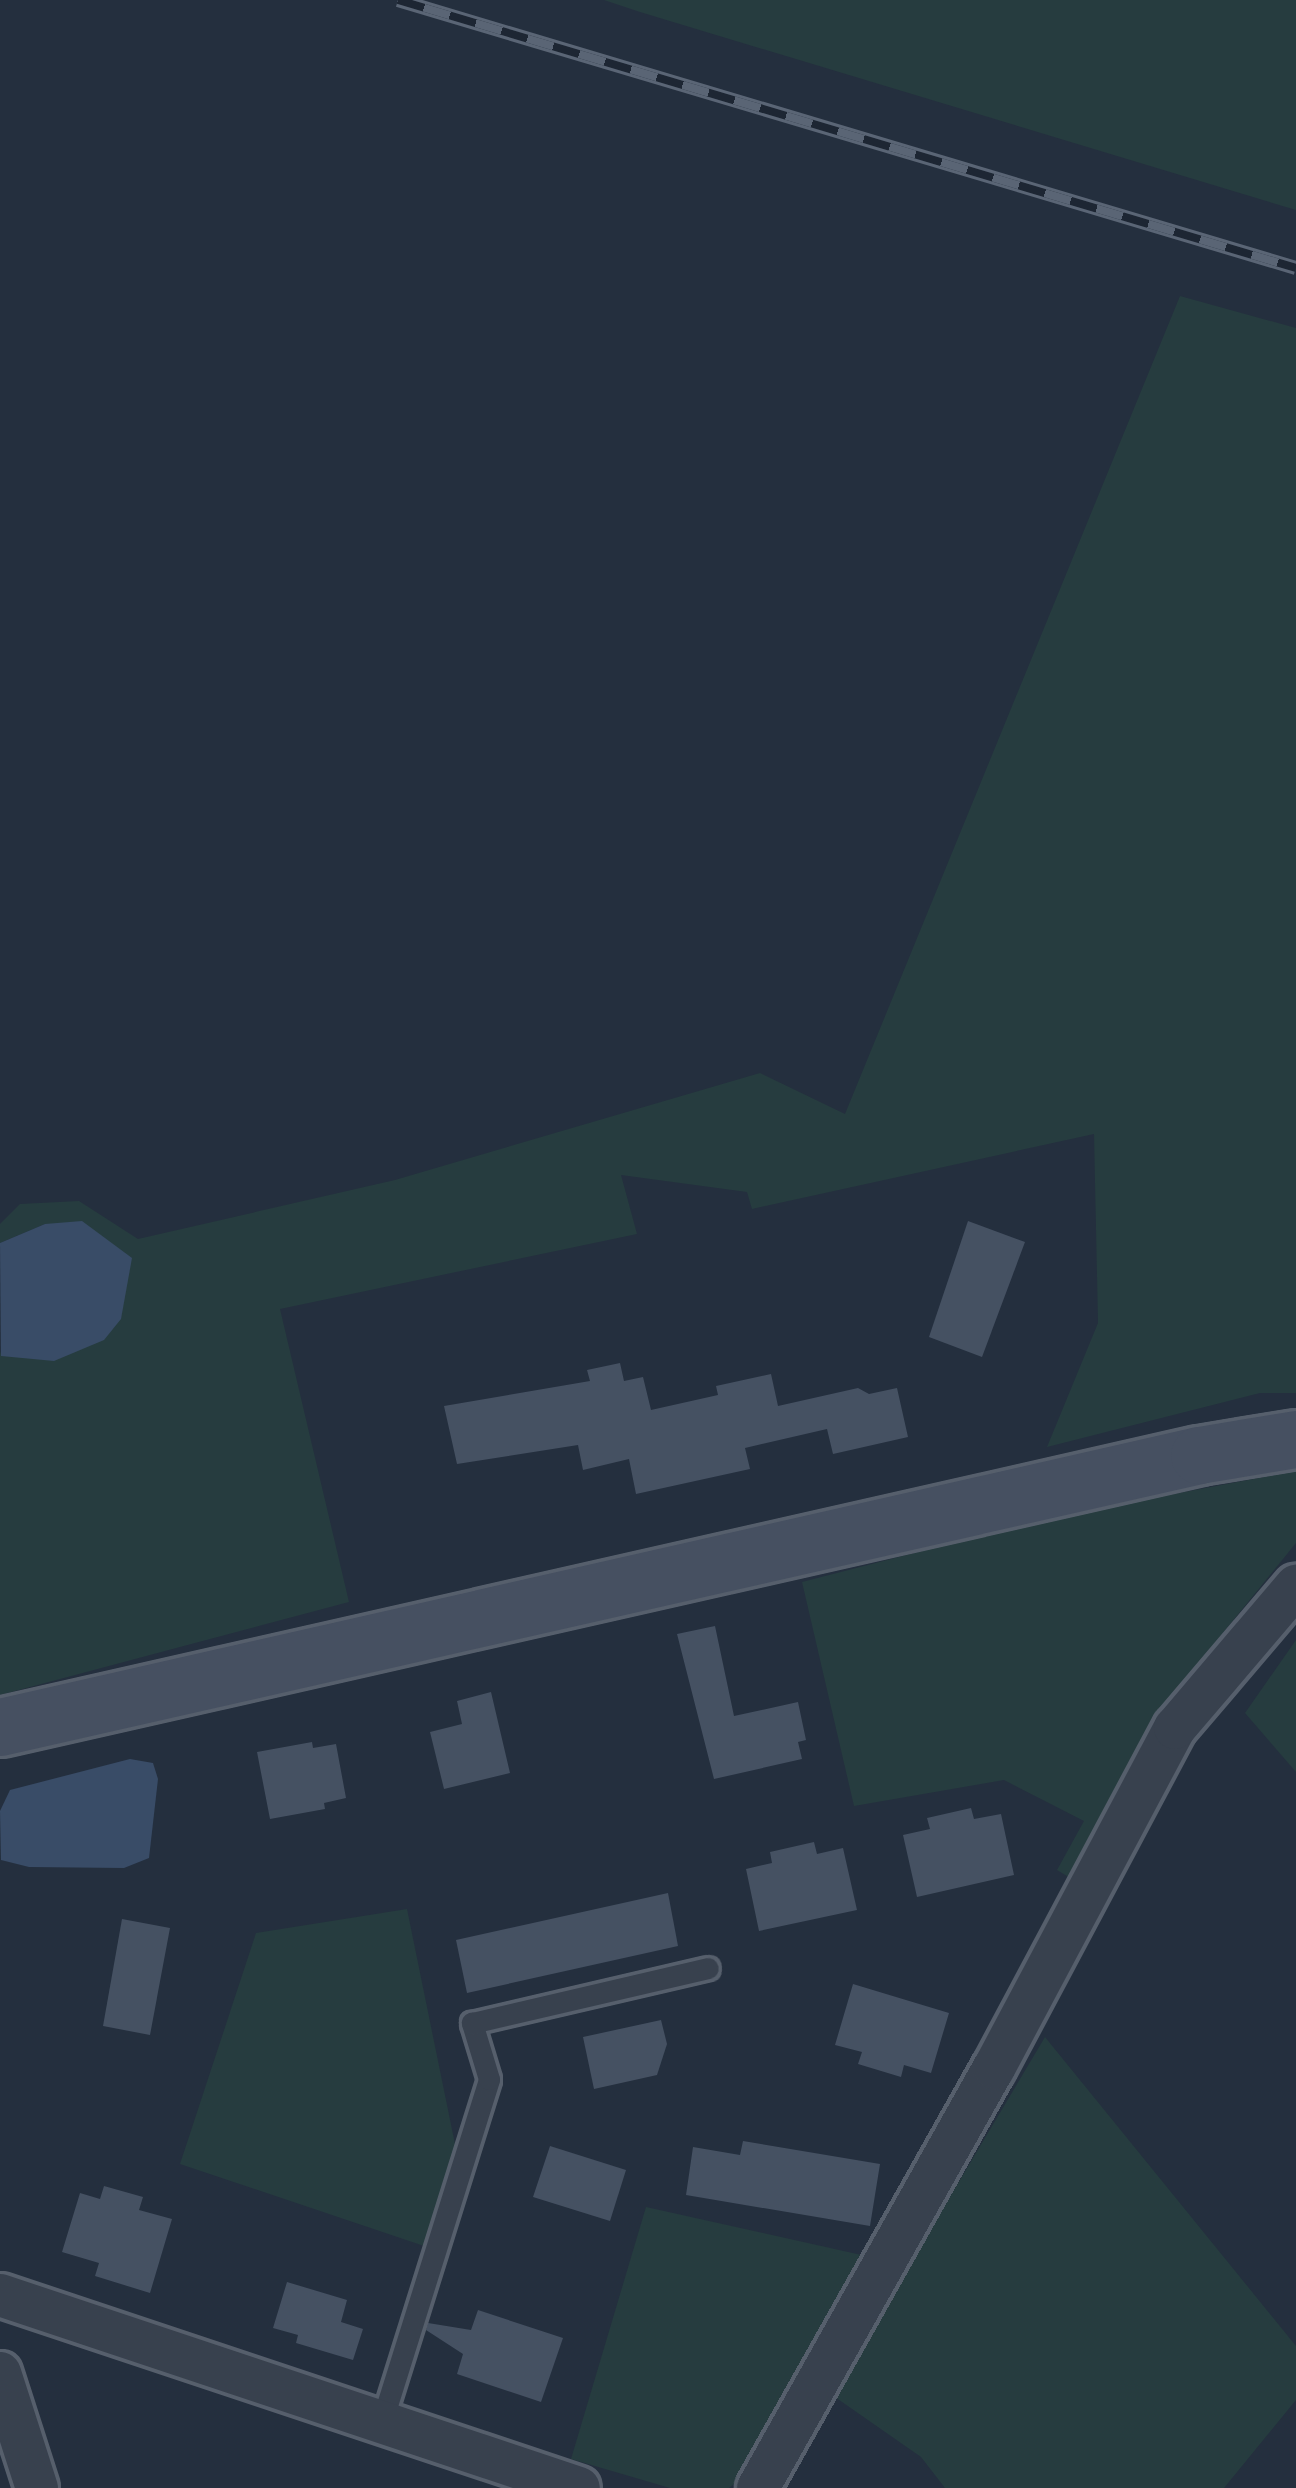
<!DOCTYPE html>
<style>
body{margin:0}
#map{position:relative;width:1296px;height:2488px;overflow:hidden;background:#242f3e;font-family:"Sofia Sans Condensed",sans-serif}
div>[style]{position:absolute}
.green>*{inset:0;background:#263c3f}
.water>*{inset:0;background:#394c67}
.building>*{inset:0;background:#455162}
.roads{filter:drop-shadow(3px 0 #565f6c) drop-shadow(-3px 0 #565f6c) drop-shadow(0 3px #565f6c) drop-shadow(0 -3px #565f6c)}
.lane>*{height:21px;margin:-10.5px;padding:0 10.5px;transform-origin:10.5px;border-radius:10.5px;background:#38414e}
.street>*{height:42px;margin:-21px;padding:0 21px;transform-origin:21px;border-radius:21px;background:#38414e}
.secondary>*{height:57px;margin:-28.5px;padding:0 28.5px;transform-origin:28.5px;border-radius:28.5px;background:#465061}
.rail>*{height:14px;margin-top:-7px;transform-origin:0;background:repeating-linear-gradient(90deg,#1d2633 0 27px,#5a6575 0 54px);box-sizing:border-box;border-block:3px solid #5a6575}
span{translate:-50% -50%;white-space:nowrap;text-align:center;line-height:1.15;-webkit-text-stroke:9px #1d2633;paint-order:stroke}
</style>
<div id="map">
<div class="green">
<i style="clip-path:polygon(604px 0,1296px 0,1296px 210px,640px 12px)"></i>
<i style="clip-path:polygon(1180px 296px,1296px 328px,1296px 1393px,1260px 1393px,1047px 1447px,1098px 1323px,1094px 1134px,752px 1209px,747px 1192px,621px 1175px,637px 1234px,280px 1309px,349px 1602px,0 1695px,0 1354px,45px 1224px,0 1243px,0 1224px,20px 1204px,79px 1201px,138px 1239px,395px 1180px,760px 1073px,845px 1114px)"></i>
<i style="clip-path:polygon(1296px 1471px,1296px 1543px,1205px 1655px,1082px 1885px,1057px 1870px,1084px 1821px,1004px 1780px,854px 1806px,802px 1582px,1062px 1515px)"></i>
<i style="clip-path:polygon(1296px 1640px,1296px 1772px,1245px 1713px)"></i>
<i style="clip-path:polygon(407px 1909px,456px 2149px,424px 2246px,180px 2164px,256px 1933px)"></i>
<i style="clip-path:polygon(1045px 2037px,1296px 2346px,1296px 2400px,1224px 2488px,945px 2488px,921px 2457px,832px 2395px)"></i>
<i style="clip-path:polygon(646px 2207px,866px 2256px,738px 2481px,729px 2488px,670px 2488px,571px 2459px)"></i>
</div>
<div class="water">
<i style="clip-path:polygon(82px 1221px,132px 1258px,121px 1319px,104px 1340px,54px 1361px,1px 1356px,0 1243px,45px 1224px)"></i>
<i style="clip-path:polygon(130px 1759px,153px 1763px,158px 1779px,149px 1858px,124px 1868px,29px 1867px,1px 1860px,0 1811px,10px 1790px)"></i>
</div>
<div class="building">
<i style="clip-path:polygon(968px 1221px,1025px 1242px,982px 1357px,929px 1337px)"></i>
<i style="clip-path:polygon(620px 1363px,624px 1381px,643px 1377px,651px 1410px,718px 1395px,716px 1386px,771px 1374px,778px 1406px,858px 1388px,869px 1394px,897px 1388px,908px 1437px,833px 1454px,827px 1429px,745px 1448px,750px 1469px,636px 1494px,629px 1459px,583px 1470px,578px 1445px,457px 1464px,444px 1406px,590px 1381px,587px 1370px)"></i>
<i style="clip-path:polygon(715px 1626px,734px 1716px,798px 1702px,806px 1740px,798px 1742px,802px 1759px,714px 1779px,677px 1634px)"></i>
<i style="clip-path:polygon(491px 1692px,510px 1773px,444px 1789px,430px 1732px,462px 1724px,457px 1701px)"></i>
<i style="clip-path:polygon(312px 1742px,313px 1748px,336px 1744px,346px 1798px,324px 1803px,325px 1809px,270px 1819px,257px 1752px)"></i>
<i style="clip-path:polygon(971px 1808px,974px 1819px,1001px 1814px,1014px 1875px,917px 1897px,903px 1835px,930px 1829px,927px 1818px)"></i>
<i style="clip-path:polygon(814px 1842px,817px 1854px,843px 1848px,857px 1910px,759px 1931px,746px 1869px,772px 1863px,770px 1852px)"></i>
<i style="clip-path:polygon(668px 1893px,678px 1946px,467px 1993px,456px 1940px)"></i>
<i style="clip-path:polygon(122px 1919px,170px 1928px,150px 2035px,103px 2026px)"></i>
<i style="clip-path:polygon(853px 1984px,949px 2013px,931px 2073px,904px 2065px,901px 2077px,858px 2064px,862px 2052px,835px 2045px)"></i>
<i style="clip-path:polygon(661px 2020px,667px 2044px,657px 2075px,594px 2089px,583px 2037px)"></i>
<i style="clip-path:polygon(743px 2141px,880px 2164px,870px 2226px,686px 2195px,693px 2147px,740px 2155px)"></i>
<i style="clip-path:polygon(550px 2146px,626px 2170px,610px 2221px,533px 2197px)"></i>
<i style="clip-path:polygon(104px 2186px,143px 2197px,139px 2210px,172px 2219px,150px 2293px,95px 2276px,99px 2263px,62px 2252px,80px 2193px,100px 2199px)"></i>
<i style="clip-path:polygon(287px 2282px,347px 2300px,341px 2322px,363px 2329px,353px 2360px,296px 2343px,298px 2335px,273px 2328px)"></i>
<i style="clip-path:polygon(478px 2310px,563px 2338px,541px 2402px,457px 2374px,463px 2354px,426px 2330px,428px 2323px,471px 2330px)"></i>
</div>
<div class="roads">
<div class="lane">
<i style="left:382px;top:2421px;width:358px;rotate:-72.6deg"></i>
<i style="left:489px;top:2079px;width:59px;rotate:-106.9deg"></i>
<i style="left:472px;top:2023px;width:242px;rotate:-13.1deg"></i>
</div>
<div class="street">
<i style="left:0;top:2295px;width:610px;rotate:18.43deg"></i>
<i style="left:0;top:2373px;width:121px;rotate:72.2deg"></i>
<i style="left:758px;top:2488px;width:482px;rotate:-60.7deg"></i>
<i style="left:994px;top:2068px;width:385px;rotate:-62deg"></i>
<i style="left:1175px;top:1728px;width:187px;rotate:-49.6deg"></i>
</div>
<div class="secondary">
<i style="left:0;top:1727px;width:1229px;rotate:-12.78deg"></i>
<i style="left:1199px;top:1455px;width:98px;rotate:-9.4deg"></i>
</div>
</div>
<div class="rail">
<i style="left:398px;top:0;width:937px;rotate:16.62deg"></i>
</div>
</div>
